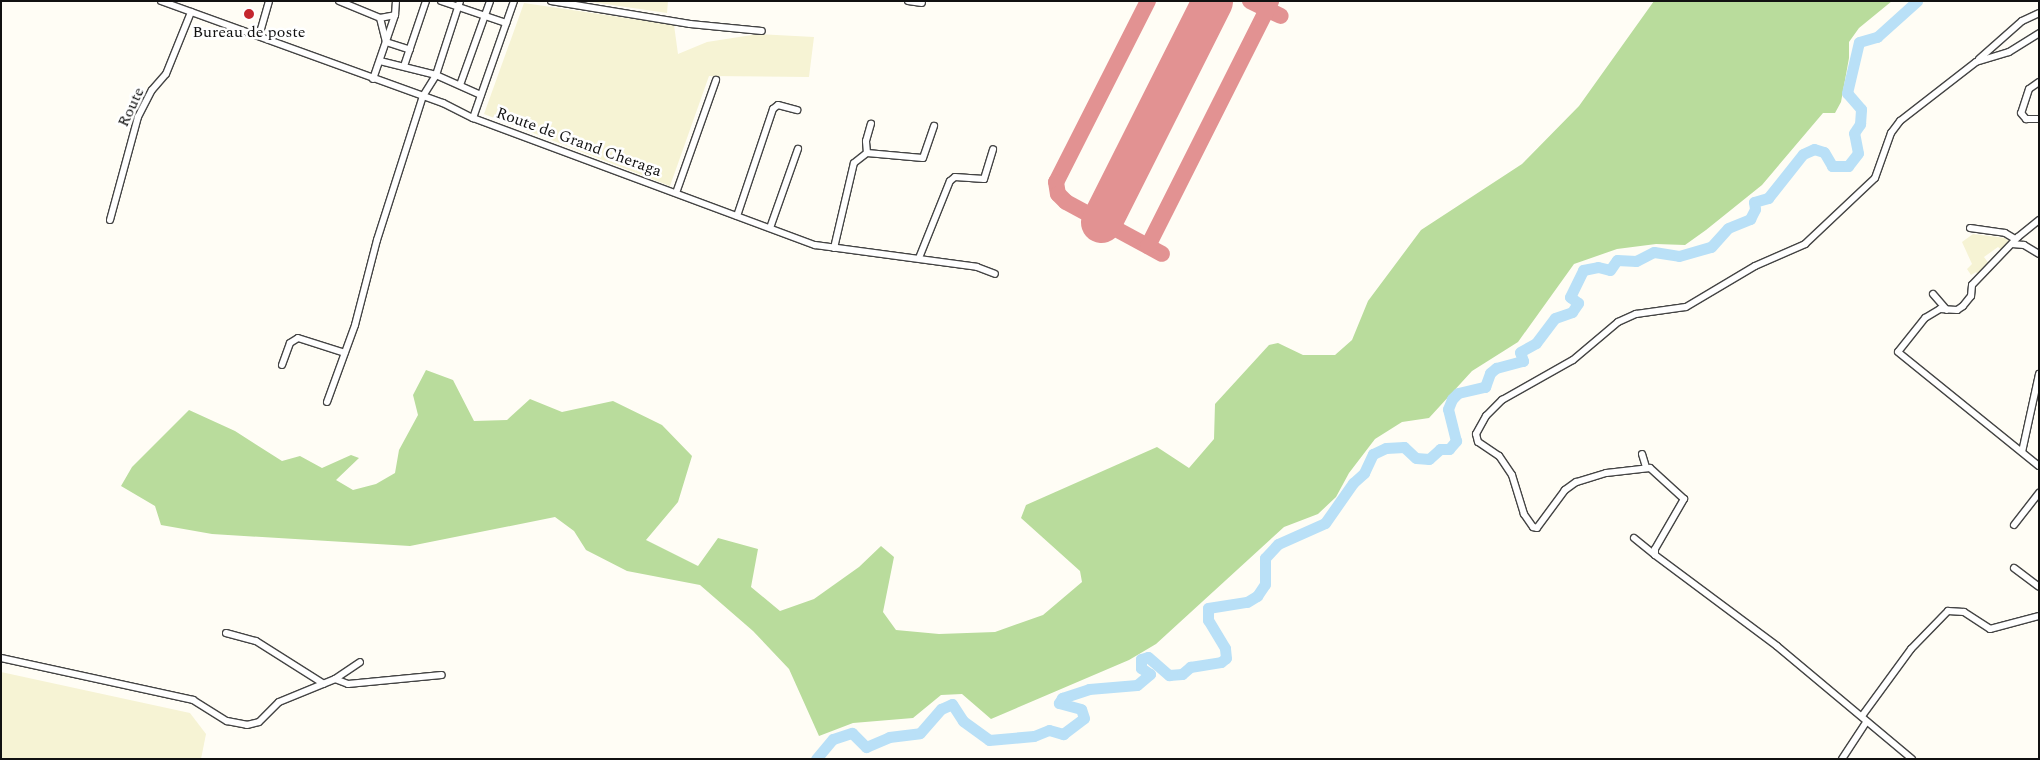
<!DOCTYPE html>
<style>
body{margin:0}
#map{position:relative;width:2040px;height:760px;overflow:hidden;background:#fffdf5;font-family:Spectral,serif}
div>[style]{position:absolute}
.farmland>*{inset:0;background:#f6f3d4}
.forest>*{inset:0;background:#b9dc9c}
.river>*{height:11px;margin:-5.5px;padding:0 5.5px;transform-origin:5.5px;border-radius:5.5px;background:#b9e0f7}
.taxiway>*{height:16px;margin:-8px;padding:0 8px;transform-origin:8px;border-radius:8px;background:#e29292}
.runway>*{height:41px;margin:-20.5px;padding:0 20.5px;transform-origin:20.5px;border-radius:20.5px;background:#e29292}
.roads{filter:drop-shadow(1px 0 #444) drop-shadow(-1px 0 #444) drop-shadow(0 1px #444) drop-shadow(0 -1px #444)}
.minor>*{height:6px;margin:-3px;padding:0 3px;transform-origin:3px;border-radius:3px;background:#fff}
.dots>*{width:14px;height:14px;translate:-50% -50%;box-sizing:border-box;border:2px solid #fff;border-radius:50%}
span{translate:-50% -50%;white-space:nowrap;text-align:center;line-height:1.15;-webkit-text-stroke:5px #fff;paint-order:stroke}
.poi-label{font-size:16px;color:#111}
.street-label{font-size:16px;color:#111}
.frame{position:absolute;inset:0;border:2px solid #111;pointer-events:none}
</style>
<div id="map">
<div class="farmland">
<i style="clip-path:polygon(585px 1px,668px 1px,667px 13px)"></i>
<i style="clip-path:polygon(524px 3px,674px 25px,678px 54px,707px 42px,758px 34px,814px 37px,809px 77px,709px 76px,670px 186px,484px 114px)"></i>
<i style="clip-path:polygon(1973px 234px,2005px 238px,2010px 242px,2003px 251px,1998px 247px,1984px 257px,1990px 265px,1979px 276px,1976px 272px,1971px 275px,1967px 269px,1972px 264px,1962px 242px)"></i>
<i style="clip-path:polygon(1px 672px,190px 713px,206px 734px,201px 759px,1px 759px)"></i>
</div>
<div class="forest">
<i style="clip-path:polygon(1654px 1px,1892px 1px,1859px 28px,1849px 42px,1849px 58px,1841px 102px,1835px 113px,1823px 113px,1762px 185px,1706px 230px,1685px 245px,1656px 244px,1617px 249px,1574px 264px,1518px 342px,1472px 371px,1429px 418px,1402px 422px,1375px 439px,1349px 473px,1336px 497px,1318px 514px,1284px 527px,1156px 644px,1129px 660px,991px 719px,962px 694px,941px 695px,913px 718px,853px 723px,819px 736px,789px 669px,753px 631px,700px 585px,627px 571px,586px 550px,574px 531px,555px 517px,410px 546px,212px 534px,161px 525px,155px 506px,121px 486px,132px 467px,189px 410px,235px 431px,282px 461px,300px 456px,322px 468px,351px 455px,359px 458px,336px 480px,353px 490px,376px 484px,395px 473px,399px 450px,418px 415px,413px 395px,426px 370px,453px 380px,474px 421px,507px 420px,530px 399px,562px 412px,613px 401px,662px 425px,692px 456px,678px 502px,646px 540px,698px 566px,718px 538px,758px 549px,751px 587px,780px 611px,814px 599px,859px 567px,881px 546px,894px 557px,883px 612px,896px 630px,939px 634px,995px 632px,1043px 615px,1082px 582px,1080px 571px,1021px 518px,1026px 505px,1157px 447px,1189px 468px,1214px 439px,1215px 404px,1269px 345px,1278px 343px,1303px 355px,1335px 355px,1352px 340px,1368px 301px,1421px 230px,1522px 164px,1579px 106px)"></i>
</div>
<div class="river">
<i style="left:816px;top:759px;width:26px;rotate:-50deg"></i>
<i style="left:833px;top:739px;width:20px;rotate:-18deg"></i>
<i style="left:852px;top:733px;width:20px;rotate:45deg"></i>
<i style="left:866px;top:747px;width:25px;rotate:-23deg"></i>
<i style="left:889px;top:737px;width:31px;rotate:-7deg"></i>
<i style="left:920px;top:733px;width:32px;rotate:-49deg"></i>
<i style="left:941px;top:709px;width:12px;rotate:-24deg"></i>
<i style="left:952px;top:704px;width:20px;rotate:57deg"></i>
<i style="left:963px;top:721px;width:32px;rotate:36deg"></i>
<i style="left:989px;top:740px;width:45px;rotate:-5.1deg"></i>
<i style="left:1034px;top:736px;width:16px;rotate:-22deg"></i>
<i style="left:1049px;top:730px;width:15px;rotate:16deg"></i>
<i style="left:1063px;top:734px;width:26px;rotate:-37deg"></i>
<i style="left:1084px;top:718px;width:9px;rotate:-108deg"></i>
<i style="left:1081px;top:709px;width:23px;rotate:-165deg"></i>
<i style="left:1059px;top:703px;width:6px;rotate:-59deg"></i>
<i style="left:1062px;top:698px;width:28px;rotate:-18deg"></i>
<i style="left:1089px;top:689px;width:48px;rotate:-4.8deg"></i>
<i style="left:1137px;top:685px;width:17px;rotate:-40deg"></i>
<i style="left:1150px;top:674px;width:11px;rotate:-146deg"></i>
<i style="left:1141px;top:668px;width:9px;rotate:-90deg"></i>
<i style="left:1141px;top:659px;width:7px;rotate:-16deg"></i>
<i style="left:1148px;top:657px;width:28px;rotate:41deg"></i>
<i style="left:1169px;top:675px;width:13px;rotate:-4deg"></i>
<i style="left:1182px;top:674px;width:11px;rotate:-41deg"></i>
<i style="left:1190px;top:667px;width:31px;rotate:-9deg"></i>
<i style="left:1221px;top:662px;width:6px;rotate:-39deg"></i>
<i style="left:1226px;top:658px;width:10px;rotate:-96deg"></i>
<i style="left:1225px;top:648px;width:33px;rotate:-121deg"></i>
<i style="left:1208px;top:620px;width:12px;rotate:-90deg"></i>
<i style="left:1208px;top:608px;width:39px;rotate:-9deg"></i>
<i style="left:1247px;top:602px;width:12px;rotate:-31deg"></i>
<i style="left:1257px;top:596px;width:14px;rotate:-56deg"></i>
<i style="left:1265px;top:584px;width:26px;rotate:-90deg"></i>
<i style="left:1265px;top:558px;width:19px;rotate:-47deg"></i>
<i style="left:1278px;top:544px;width:51px;rotate:-24.1deg"></i>
<i style="left:1325px;top:523px;width:49px;rotate:-55deg"></i>
<i style="left:1353px;top:483px;width:15px;rotate:-42deg"></i>
<i style="left:1364px;top:473px;width:21px;rotate:-65deg"></i>
<i style="left:1373px;top:454px;width:14px;rotate:-25deg"></i>
<i style="left:1386px;top:448px;width:18px;rotate:-3deg"></i>
<i style="left:1404px;top:447px;width:16px;rotate:43deg"></i>
<i style="left:1416px;top:458px;width:13px;rotate:4deg"></i>
<i style="left:1429px;top:459px;width:15px;rotate:-42deg"></i>
<i style="left:1440px;top:449px;width:9px"></i>
<i style="left:1449px;top:449px;width:11px;rotate:-49deg"></i>
<i style="left:1456px;top:441px;width:33px;rotate:-104deg"></i>
<i style="left:1448px;top:409px;width:11px;rotate:-68deg"></i>
<i style="left:1452px;top:399px;width:8px;rotate:-45deg"></i>
<i style="left:1458px;top:393px;width:28px;rotate:-13deg"></i>
<i style="left:1485px;top:387px;width:15px;rotate:-70deg"></i>
<i style="left:1490px;top:373px;width:8px;rotate:-40deg"></i>
<i style="left:1496px;top:368px;width:28px;rotate:-15deg"></i>
<i style="left:1523px;top:361px;width:9px;rotate:-108deg"></i>
<i style="left:1520px;top:352px;width:18px;rotate:-29deg"></i>
<i style="left:1536px;top:343px;width:31px;rotate:-53deg"></i>
<i style="left:1555px;top:318px;width:18px;rotate:-19deg"></i>
<i style="left:1572px;top:312px;width:11px;rotate:-56deg"></i>
<i style="left:1578px;top:303px;width:10px;rotate:-143deg"></i>
<i style="left:1570px;top:297px;width:30px;rotate:-64deg"></i>
<i style="left:1583px;top:270px;width:15px;rotate:-11deg"></i>
<i style="left:1598px;top:267px;width:12px;rotate:14deg"></i>
<i style="left:1610px;top:270px;width:12px;rotate:-55deg"></i>
<i style="left:1617px;top:260px;width:19px;rotate:3deg"></i>
<i style="left:1636px;top:261px;width:20px;rotate:-27deg"></i>
<i style="left:1654px;top:252px;width:25px;rotate:9deg"></i>
<i style="left:1679px;top:256px;width:33px;rotate:-16deg"></i>
<i style="left:1711px;top:247px;width:25px;rotate:-48deg"></i>
<i style="left:1728px;top:228px;width:24px;rotate:-22deg"></i>
<i style="left:1750px;top:219px;width:11px;rotate:-63deg"></i>
<i style="left:1755px;top:209px;width:7px;rotate:-98deg"></i>
<i style="left:1754px;top:202px;width:15px;rotate:-16deg"></i>
<i style="left:1768px;top:198px;width:56px;rotate:-51.5deg"></i>
<i style="left:1803px;top:154px;width:12px;rotate:-24deg"></i>
<i style="left:1814px;top:149px;width:10px;rotate:17deg"></i>
<i style="left:1824px;top:152px;width:16px;rotate:60deg"></i>
<i style="left:1832px;top:166px;width:16px"></i>
<i style="left:1848px;top:166px;width:16px;rotate:-52deg"></i>
<i style="left:1858px;top:153px;width:20px;rotate:-101deg"></i>
<i style="left:1854px;top:133px;width:11px;rotate:-56deg"></i>
<i style="left:1860px;top:124px;width:15px;rotate:-86deg"></i>
<i style="left:1861px;top:109px;width:21px;rotate:-131deg"></i>
<i style="left:1847px;top:93px;width:52px;rotate:-76.8deg"></i>
<i style="left:1859px;top:42px;width:19px;rotate:-16deg"></i>
<i style="left:1877px;top:37px;width:54px;rotate:-42deg"></i>
</div>
<div class="taxiway">
<i style="left:1148px;top:1px;width:203px;rotate:116.9deg"></i>
<i style="left:1056px;top:182px;width:12px;rotate:81deg"></i>
<i style="left:1058px;top:194px;width:11px;rotate:45deg"></i>
<i style="left:1066px;top:202px;width:109px;rotate:28.4deg"></i>
<i style="left:1250px;top:1px;width:34px;rotate:26deg"></i>
<i style="left:1148px;top:246px;width:274px;rotate:-63.3deg"></i>
</div>
<div class="runway">
<i style="left:1101px;top:222px;width:247px;rotate:-63.3deg"></i>
</div>
<div class="roads">
<div class="minor">
<i style="left:161px;top:1px;width:300px;rotate:19.9deg"></i>
<i style="left:443px;top:103px;width:34px;rotate:27deg"></i>
<i style="left:473px;top:118px;width:365px;rotate:20.4deg"></i>
<i style="left:815px;top:245px;width:163px;rotate:7.7deg"></i>
<i style="left:977px;top:267px;width:19px;rotate:21deg"></i>
<i style="left:339px;top:1px;width:44px;rotate:22.5deg"></i>
<i style="left:380px;top:18px;width:25px;rotate:76deg"></i>
<i style="left:386px;top:42px;width:25px;rotate:18deg"></i>
<i style="left:441px;top:1px;width:69px;rotate:18.7deg"></i>
<i style="left:551px;top:1px;width:141px;rotate:9.4deg"></i>
<i style="left:690px;top:24px;width:72px;rotate:5.6deg"></i>
<i style="left:908px;top:1px;width:14px;rotate:8deg"></i>
<i style="left:380px;top:18px;width:15px;rotate:-11deg"></i>
<i style="left:395px;top:15px;width:14px;rotate:-86deg"></i>
<i style="left:259px;top:36px;width:36px;rotate:-74deg"></i>
<i style="left:1979px;top:59px;width:57px;rotate:-41.5deg"></i>
<i style="left:2022px;top:21px;width:19px;rotate:-25deg"></i>
<i style="left:380px;top:61px;width:58px;rotate:14deg"></i>
<i style="left:436px;top:75px;width:49px;rotate:24deg"></i>
<i style="left:404px;top:66px;width:69px;rotate:-71.3deg"></i>
<i style="left:373px;top:79px;width:68px;rotate:-71deg"></i>
<i style="left:2039px;top:82px;width:12px;rotate:145deg"></i>
<i style="left:2029px;top:89px;width:25px;rotate:108deg"></i>
<i style="left:2021px;top:113px;width:8px;rotate:50deg"></i>
<i style="left:2026px;top:119px;width:13px"></i>
<i style="left:460px;top:85px;width:89px;rotate:-70.3deg"></i>
<i style="left:473px;top:118px;width:124px;rotate:-70.7deg"></i>
<i style="left:867px;top:153px;width:12px;rotate:-95deg"></i>
<i style="left:866px;top:141px;width:18px;rotate:-74deg"></i>
<i style="left:676px;top:193px;width:120px;rotate:-70.5deg"></i>
<i style="left:737px;top:216px;width:113px;rotate:-71.4deg"></i>
<i style="left:773px;top:109px;width:6px;rotate:-39deg"></i>
<i style="left:778px;top:105px;width:20px;rotate:15deg"></i>
<i style="left:110px;top:220px;width:107px;rotate:-74.8deg"></i>
<i style="left:138px;top:117px;width:30px;rotate:-63deg"></i>
<i style="left:152px;top:90px;width:21px;rotate:-49deg"></i>
<i style="left:166px;top:74px;width:67px;rotate:-68deg"></i>
<i style="left:2039px;top:220px;width:27px;rotate:141deg"></i>
<i style="left:2018px;top:237px;width:66px;rotate:133.8deg"></i>
<i style="left:1972px;top:285px;width:11px;rotate:95deg"></i>
<i style="left:1971px;top:296px;width:13px;rotate:129deg"></i>
<i style="left:1963px;top:306px;width:7px;rotate:146deg"></i>
<i style="left:1957px;top:310px;width:17px;rotate:-177deg"></i>
<i style="left:1940px;top:309px;width:17px;rotate:149deg"></i>
<i style="left:1925px;top:318px;width:43px;rotate:128.5deg"></i>
<i style="left:1898px;top:352px;width:181px;rotate:39deg"></i>
<i style="left:770px;top:228px;width:84px;rotate:-70.5deg"></i>
<i style="left:1970px;top:228px;width:35px;rotate:8deg"></i>
<i style="left:2005px;top:233px;width:12px;rotate:31deg"></i>
<i style="left:2012px;top:244px;width:12px;rotate:5deg"></i>
<i style="left:2024px;top:245px;width:17px;rotate:31deg"></i>
<i style="left:834px;top:248px;width:87px;rotate:-76.8deg"></i>
<i style="left:854px;top:163px;width:16px;rotate:-38deg"></i>
<i style="left:867px;top:153px;width:56px;rotate:5.1deg"></i>
<i style="left:923px;top:158px;width:34px;rotate:-71deg"></i>
<i style="left:919px;top:258px;width:83px;rotate:-68.1deg"></i>
<i style="left:950px;top:181px;width:6px;rotate:-39deg"></i>
<i style="left:955px;top:177px;width:29px;rotate:4deg"></i>
<i style="left:984px;top:179px;width:31px;rotate:-73deg"></i>
<i style="left:1933px;top:294px;width:21px;rotate:49deg"></i>
<i style="left:282px;top:365px;width:23px;rotate:-70deg"></i>
<i style="left:290px;top:343px;width:9px;rotate:-32deg"></i>
<i style="left:298px;top:338px;width:49px;rotate:17.7deg"></i>
<i style="left:327px;top:402px;width:82px;rotate:-70deg"></i>
<i style="left:355px;top:325px;width:88px;rotate:-75.5deg"></i>
<i style="left:377px;top:240px;width:151px;rotate:-72.3deg"></i>
<i style="left:423px;top:96px;width:25px;rotate:-58deg"></i>
<i style="left:436px;top:75px;width:78px;rotate:-72deg"></i>
<i style="left:2022px;top:452px;width:80px;rotate:-77.7deg"></i>
<i style="left:1642px;top:454px;width:14px;rotate:73deg"></i>
<i style="left:2014px;top:525px;width:41px;rotate:-52deg"></i>
<i style="left:1634px;top:538px;width:27px;rotate:39deg"></i>
<i style="left:2014px;top:568px;width:31px;rotate:37deg"></i>
<i style="left:226px;top:633px;width:31px;rotate:15deg"></i>
<i style="left:256px;top:641px;width:80px;rotate:32.3deg"></i>
<i style="left:1px;top:658px;width:197px;rotate:12.3deg"></i>
<i style="left:193px;top:700px;width:40px;rotate:32deg"></i>
<i style="left:227px;top:721px;width:20px;rotate:11deg"></i>
<i style="left:247px;top:725px;width:12px;rotate:-14deg"></i>
<i style="left:259px;top:722px;width:28px;rotate:-45deg"></i>
<i style="left:279px;top:702px;width:61px;rotate:-22.3deg"></i>
<i style="left:335px;top:679px;width:30px;rotate:-34deg"></i>
<i style="left:335px;top:679px;width:14px;rotate:21deg"></i>
<i style="left:348px;top:684px;width:94px;rotate:-5.5deg"></i>
<i style="left:1862px;top:716px;width:83px;rotate:-53.8deg"></i>
<i style="left:1911px;top:649px;width:53px;rotate:-45.8deg"></i>
<i style="left:1948px;top:611px;width:16px;rotate:4deg"></i>
<i style="left:1964px;top:612px;width:31px;rotate:33deg"></i>
<i style="left:1990px;top:629px;width:51px;rotate:-14.9deg"></i>
<i style="left:1842px;top:759px;width:45px;rotate:-56.7deg"></i>
<i style="left:1912px;top:759px;width:176px;rotate:-140.1deg"></i>
<i style="left:1777px;top:646px;width:152px;rotate:-143.3deg"></i>
<i style="left:1655px;top:555px;width:6px;rotate:-90deg"></i>
<i style="left:1655px;top:549px;width:58px;rotate:-59.9deg"></i>
<i style="left:1684px;top:499px;width:46px;rotate:-137.6deg"></i>
<i style="left:1650px;top:468px;width:44px;rotate:173.5deg"></i>
<i style="left:1606px;top:473px;width:31px;rotate:163deg"></i>
<i style="left:1576px;top:482px;width:14px;rotate:144deg"></i>
<i style="left:1565px;top:490px;width:47px;rotate:126.4deg"></i>
<i style="left:1537px;top:528px;width:4px;rotate:-166deg"></i>
<i style="left:1533px;top:527px;width:16px;rotate:-125deg"></i>
<i style="left:1524px;top:514px;width:41px;rotate:-107.1deg"></i>
<i style="left:1512px;top:475px;width:23px;rotate:-124deg"></i>
<i style="left:1499px;top:456px;width:25px;rotate:-146deg"></i>
<i style="left:1478px;top:442px;width:8px;rotate:-104deg"></i>
<i style="left:1476px;top:434px;width:21px;rotate:-61deg"></i>
<i style="left:1486px;top:416px;width:23px;rotate:-45deg"></i>
<i style="left:1502px;top:400px;width:81px;rotate:-29.4deg"></i>
<i style="left:1573px;top:360px;width:59px;rotate:-40.2deg"></i>
<i style="left:1618px;top:322px;width:20px;rotate:-24deg"></i>
<i style="left:1636px;top:314px;width:50px;rotate:-8deg"></i>
<i style="left:1686px;top:307px;width:80px;rotate:-30.7deg"></i>
<i style="left:1755px;top:266px;width:55px;rotate:-23.7deg"></i>
<i style="left:1805px;top:244px;width:96px;rotate:-43.3deg"></i>
<i style="left:1875px;top:178px;width:48px;rotate:-70.4deg"></i>
<i style="left:1891px;top:133px;width:15px;rotate:-53deg"></i>
<i style="left:1900px;top:121px;width:96px;rotate:-37.8deg"></i>
<i style="left:1976px;top:62px;width:34px;rotate:-17deg"></i>
<i style="left:2009px;top:52px;width:36px;rotate:-32deg"></i>
</div>
</div>
<div class="dots">
<i style="left:249px;top:14px;background:#c4262e"></i>
</div>
<div class="poi-label">
<span style="left:249px;top:32px">Bureau de poste</span>
</div>
<div class="street-label">
<span style="left:131px;top:107px;rotate:-65deg">Route</span>
<span style="left:579px;top:142px;rotate:20deg">Route de Grand Cheraga</span>
</div>
<div class="frame"></div>
</div>
